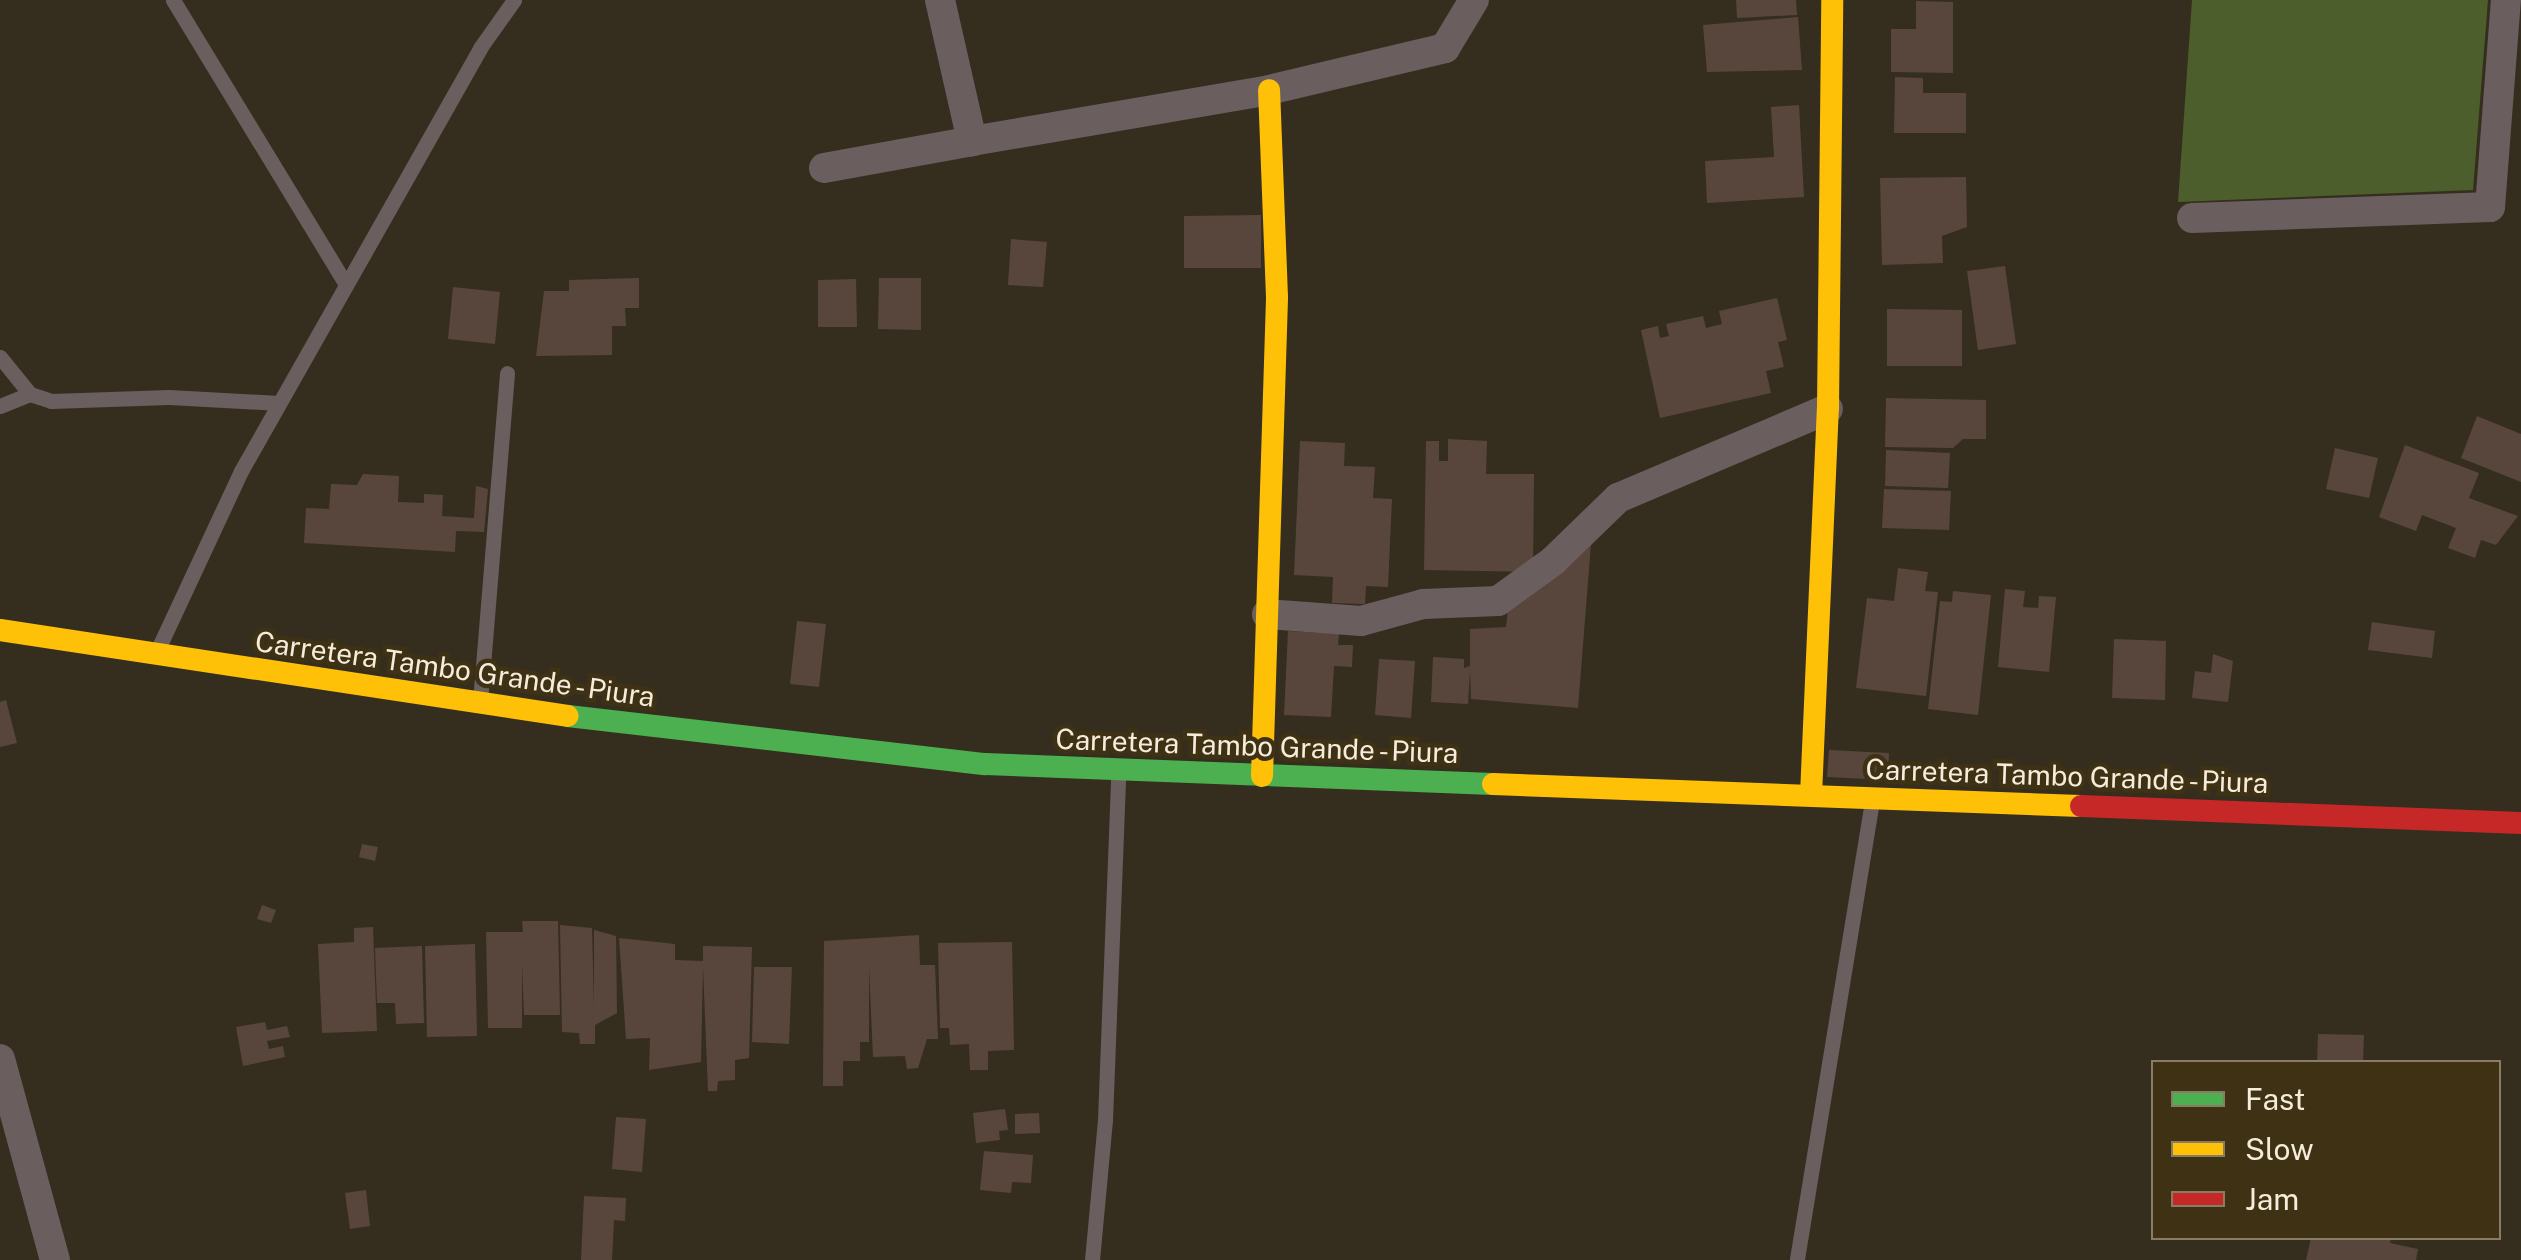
<!DOCTYPE html>
<style>
body{margin:0}
#map{position:relative;width:2521px;height:1260px;overflow:hidden;background:#352e1e;font-family:"Public Sans",sans-serif}
div>[style]{position:absolute}
.green>*{inset:0;background:#4b5e2b}
.building>*{inset:0;background:#58463c}
.lane>*{height:15px;margin:-7.5px;padding:0 7.5px;transform-origin:7.5px;border-radius:7.5px;background:#6b5e5f}
.street>*{height:30px;margin:-15px;padding:0 15px;transform-origin:15px;border-radius:15px;background:#6b5e5f}
.fast>*{height:22px;margin:-11px;padding:0 11px;transform-origin:11px;border-radius:11px;background:#4caf50}
.slow>*{height:22px;margin:-11px;padding:0 11px;transform-origin:11px;border-radius:11px;background:#ffc107}
.jam>*{height:22px;margin:-11px;padding:0 11px;transform-origin:11px;border-radius:11px;background:#c62828}
span{translate:-50% -50%;white-space:nowrap;text-align:center;line-height:1.15;-webkit-text-stroke:9px #3f3114;paint-order:stroke}
.street-label{font-size:28px;color:#f5ecdc}
.legend{position:absolute;left:2151px;top:1060px;width:350px;height:180px;box-sizing:border-box;background:#3f3114;border:2px solid #887c64;margin:0;padding:12px 18px;list-style:none;font-size:30px;color:#f5ecdc}
.legend li{display:flex;align-items:center;gap:20px;height:50px}
.legend b{width:50px;border:2px solid #887c64}
</style>
<div id="map">
<div class="green">
<i style="clip-path:polygon(2192px 0,2488px 0,2473px 190px,2178px 202px)"></i>
</div>
<div class="building">
<i style="clip-path:polygon(1736px 0,1796px 0,1797px 15px,1737px 18px)"></i>
<i style="clip-path:polygon(1916px 1px,1953px 2px,1953px 73px,1891px 72px,1891px 29px,1916px 29px)"></i>
<i style="clip-path:polygon(1798px 17px,1802px 70px,1707px 72px,1703px 25px)"></i>
<i style="clip-path:polygon(1895px 77px,1923px 78px,1923px 93px,1966px 93px,1966px 133px,1894px 133px)"></i>
<i style="clip-path:polygon(1799px 105px,1804px 197px,1707px 203px,1705px 161px,1774px 157px,1771px 107px)"></i>
<i style="clip-path:polygon(1966px 177px,1967px 227px,1942px 236px,1943px 263px,1882px 265px,1880px 178px)"></i>
<i style="clip-path:polygon(1261px 215px,1261px 268px,1184px 268px,1184px 216px)"></i>
<i style="clip-path:polygon(1011px 239px,1047px 242px,1043px 287px,1008px 285px)"></i>
<i style="clip-path:polygon(2005px 266px,2016px 344px,1978px 350px,1967px 271px)"></i>
<i style="clip-path:polygon(639px 278px,639px 308px,625px 308px,626px 326px,612px 326px,612px 355px,536px 356px,544px 291px,569px 291px,569px 280px)"></i>
<i style="clip-path:polygon(879px 278px,921px 278px,921px 330px,878px 329px)"></i>
<i style="clip-path:polygon(856px 279px,857px 327px,818px 327px,818px 280px)"></i>
<i style="clip-path:polygon(453px 287px,500px 292px,495px 344px,448px 339px)"></i>
<i style="clip-path:polygon(1777px 298px,1787px 340px,1778px 342px,1784px 367px,1766px 371px,1771px 393px,1660px 418px,1641px 330px,1658px 326px,1660px 338px,1669px 336px,1666px 324px,1703px 316px,1706px 328px,1722px 324px,1719px 311px)"></i>
<i style="clip-path:polygon(1887px 309px,1962px 310px,1962px 366px,1887px 366px)"></i>
<i style="clip-path:polygon(1886px 398px,1986px 400px,1986px 439px,1963px 439px,1953px 448px,1885px 447px)"></i>
<i style="clip-path:polygon(2477px 416px,2521px 434px,2521px 482px,2461px 458px)"></i>
<i style="clip-path:polygon(1448px 439px,1487px 441px,1486px 474px,1534px 474px,1533px 572px,1424px 570px,1426px 441px,1439px 441px,1439px 461px,1448px 461px)"></i>
<i style="clip-path:polygon(1300px 441px,1345px 443px,1344px 466px,1375px 467px,1373px 498px,1392px 499px,1388px 587px,1366px 586px,1365px 604px,1332px 603px,1333px 577px,1294px 575px)"></i>
<i style="clip-path:polygon(2405px 445px,2479px 473px,2469px 498px,2518px 516px,2496px 545px,2481px 540px,2475px 558px,2448px 548px,2456px 528px,2422px 515px,2416px 531px,2379px 517px)"></i>
<i style="clip-path:polygon(2335px 448px,2378px 458px,2369px 498px,2326px 489px)"></i>
<i style="clip-path:polygon(1886px 450px,1950px 453px,1948px 488px,1885px 486px)"></i>
<i style="clip-path:polygon(363px 474px,399px 476px,398px 502px,424px 503px,424px 494px,443px 495px,442px 516px,474px 518px,476px 486px,488px 489px,484px 532px,456px 531px,455px 552px,304px 543px,306px 508px,329px 509px,331px 484px,357px 485px)"></i>
<i style="clip-path:polygon(1884px 489px,1951px 491px,1949px 530px,1882px 528px)"></i>
<i style="clip-path:polygon(1591px 544px,1578px 708px,1471px 699px,1470px 671px,1468px 704px,1431px 702px,1433px 657px,1464px 659px,1464px 668px,1470px 666px,1470px 629px,1506px 627px,1509px 601px)"></i>
<i style="clip-path:polygon(1898px 568px,1928px 572px,1925px 591px,1938px 592px,1926px 696px,1856px 688px,1867px 598px,1894px 601px)"></i>
<i style="clip-path:polygon(2005px 589px,2025px 591px,2023px 607px,2038px 608px,2039px 596px,2056px 597px,2049px 672px,1998px 667px)"></i>
<i style="clip-path:polygon(1953px 591px,1991px 595px,1978px 715px,1928px 709px,1940px 601px,1952px 602px)"></i>
<i style="clip-path:polygon(797px 621px,826px 624px,819px 687px,790px 684px)"></i>
<i style="clip-path:polygon(2372px 622px,2435px 631px,2432px 658px,2368px 650px)"></i>
<i style="clip-path:polygon(1288px 631px,1339px 634px,1338px 645px,1353px 645px,1352px 667px,1334px 666px,1331px 717px,1284px 715px)"></i>
<i style="clip-path:polygon(2114px 639px,2166px 641px,2165px 700px,2112px 698px)"></i>
<i style="clip-path:polygon(2213px 654px,2233px 661px,2228px 702px,2192px 698px,2195px 671px,2211px 673px)"></i>
<i style="clip-path:polygon(1379px 659px,1415px 661px,1411px 718px,1375px 715px)"></i>
<i style="clip-path:polygon(6px 700px,17px 743px,0 747px,0 702px)"></i>
<i style="clip-path:polygon(1829px 750px,1889px 753px,1888px 780px,1827px 777px)"></i>
<i style="clip-path:polygon(362px 844px,378px 847px,375px 861px,359px 857px)"></i>
<i style="clip-path:polygon(262px 905px,276px 910px,271px 923px,257px 919px)"></i>
<i style="clip-path:polygon(522px 921px,558px 921px,560px 1015px,524px 1015px,522px 964px,522px 1028px,488px 1028px,486px 932px,523px 932px)"></i>
<i style="clip-path:polygon(560px 925px,592px 928px,594px 1007px,594px 930px,616px 936px,617px 1013px,595px 1025px,595px 1044px,580px 1044px,579px 1033px,562px 1032px)"></i>
<i style="clip-path:polygon(373px 927px,377px 1031px,322px 1033px,318px 944px,354px 942px,354px 928px)"></i>
<i style="clip-path:polygon(919px 935px,920px 965px,935px 965px,938px 1039px,927px 1039px,918px 1068px,907px 1069px,905px 1056px,873px 1057px,869px 967px,869px 1042px,860px 1042px,860px 1061px,843px 1061px,843px 1086px,823px 1086px,824px 941px)"></i>
<i style="clip-path:polygon(619px 938px,675px 944px,675px 960px,703px 961px,703px 946px,752px 947px,749px 1058px,735px 1060px,735px 1080px,718px 1081px,717px 1091px,708px 1091px,703px 967px,701px 1062px,649px 1070px,650px 1038px,626px 1039px)"></i>
<i style="clip-path:polygon(1012px 942px,1014px 1050px,988px 1051px,988px 1070px,970px 1070px,969px 1044px,950px 1045px,949px 1028px,940px 1028px,938px 943px)"></i>
<i style="clip-path:polygon(475px 944px,477px 1036px,427px 1037px,425px 946px)"></i>
<i style="clip-path:polygon(422px 946px,424px 1023px,396px 1024px,395px 1003px,377px 1003px,375px 948px)"></i>
<i style="clip-path:polygon(754px 967px,792px 967px,789px 1044px,752px 1042px)"></i>
<i style="clip-path:polygon(265px 1022px,267px 1030px,287px 1026px,290px 1037px,267px 1041px,269px 1049px,283px 1046px,285px 1057px,243px 1066px,236px 1027px)"></i>
<i style="clip-path:polygon(2318px 1034px,2364px 1035px,2363px 1062px,2317px 1062px)"></i>
<i style="clip-path:polygon(1005px 1109px,1008px 1130px,999px 1131px,1000px 1140px,976px 1143px,973px 1113px)"></i>
<i style="clip-path:polygon(1039px 1113px,1040px 1133px,1015px 1134px,1015px 1114px)"></i>
<i style="clip-path:polygon(616px 1117px,646px 1119px,642px 1172px,612px 1169px)"></i>
<i style="clip-path:polygon(984px 1151px,1033px 1155px,1031px 1183px,1012px 1182px,1011px 1193px,980px 1190px)"></i>
<i style="clip-path:polygon(366px 1190px,370px 1226px,350px 1229px,345px 1193px)"></i>
<i style="clip-path:polygon(584px 1196px,626px 1198px,625px 1221px,614px 1220px,612px 1260px,581px 1260px)"></i>
<i style="clip-path:polygon(2311px 1238px,2391px 1238px,2390px 1243px,2418px 1249px,2416px 1260px,2306px 1260px)"></i>
</div>
<div class="lane">
<i style="left:173px;top:0;width:333px;rotate:58.7deg"></i>
<i style="left:0;top:357px;width:48px;rotate:51deg"></i>
<i style="left:30px;top:394px;width:22px;rotate:18deg"></i>
<i style="left:51px;top:401px;width:118px;rotate:-1.9deg"></i>
<i style="left:169px;top:397px;width:110px;rotate:3.1deg"></i>
<i style="left:0;top:406px;width:32px;rotate:-22deg"></i>
<i style="left:158px;top:649px;width:196px;rotate:-65deg"></i>
<i style="left:241px;top:471px;width:486px;rotate:-60.5deg"></i>
<i style="left:480px;top:48px;width:59px;rotate:-54.7deg"></i>
<i style="left:480px;top:702px;width:330px;rotate:-85.3deg"></i>
<i style="left:1797px;top:1259px;width:466px;rotate:-80.7deg"></i>
<i style="left:1092px;top:1260px;width:141px;rotate:-84.7deg"></i>
<i style="left:1105px;top:1120px;width:346px;rotate:-87.8deg"></i>
</div>
<div class="street">
<i style="left:940px;top:0;width:145px;rotate:77.2deg"></i>
<i style="left:972px;top:141px;width:301px;rotate:-9.7deg"></i>
<i style="left:1269px;top:90px;width:181px;rotate:-13.4deg"></i>
<i style="left:1445px;top:48px;width:56px;rotate:-58.9deg"></i>
<i style="left:824px;top:168px;width:150px;rotate:-10.3deg"></i>
<i style="left:2192px;top:218px;width:298px;rotate:-2.1deg"></i>
<i style="left:2490px;top:207px;width:208px;rotate:-85.6deg"></i>
<i style="left:1267px;top:614px;width:94px;rotate:4.3deg"></i>
<i style="left:1361px;top:621px;width:64px;rotate:-15.3deg"></i>
<i style="left:1423px;top:604px;width:75px;rotate:-2.3deg"></i>
<i style="left:1498px;top:601px;width:68px;rotate:-36deg"></i>
<i style="left:1553px;top:561px;width:91px;rotate:-44.1deg"></i>
<i style="left:1618px;top:498px;width:228px;rotate:-23deg"></i>
<i style="left:0;top:1059px;width:208px;rotate:74.7deg"></i>
</div>
<div class="fast">
<i style="left:568px;top:716px;width:420px;rotate:6.6deg"></i>
<i style="left:985px;top:764px;width:508px;rotate:2.25deg"></i>
</div>
<div class="slow">
<i style="left:0;top:630px;width:574px;rotate:8.61deg"></i>
<i style="left:1262px;top:776px;width:479px;rotate:-88.2deg"></i>
<i style="left:1277px;top:297px;width:207px;rotate:-92.2deg"></i>
<i style="left:1493px;top:784px;width:588px;rotate:2.14deg"></i>
<i style="left:1811px;top:795px;width:386px;rotate:-87.5deg"></i>
<i style="left:1828px;top:409px;width:409px;rotate:-89.4deg"></i>
</div>
<div class="jam">
<i style="left:2081px;top:806px;width:440px;rotate:2.2deg"></i>
</div>
<div class="street-label">
<span style="left:455px;top:669px;rotate:8deg">Carretera Tambo Grande - Piura</span>
<span style="left:1257px;top:746px;rotate:2deg">Carretera Tambo Grande - Piura</span>
<span style="left:2067px;top:776px;rotate:2deg">Carretera Tambo Grande - Piura</span>
</div>
<ul class="legend">
<li><b style="height:12px;background:#4caf50"></b>Fast</li>
<li><b style="height:12px;background:#ffc107"></b>Slow</li>
<li><b style="height:12px;background:#c62828"></b>Jam</li>
</ul>
</div>
